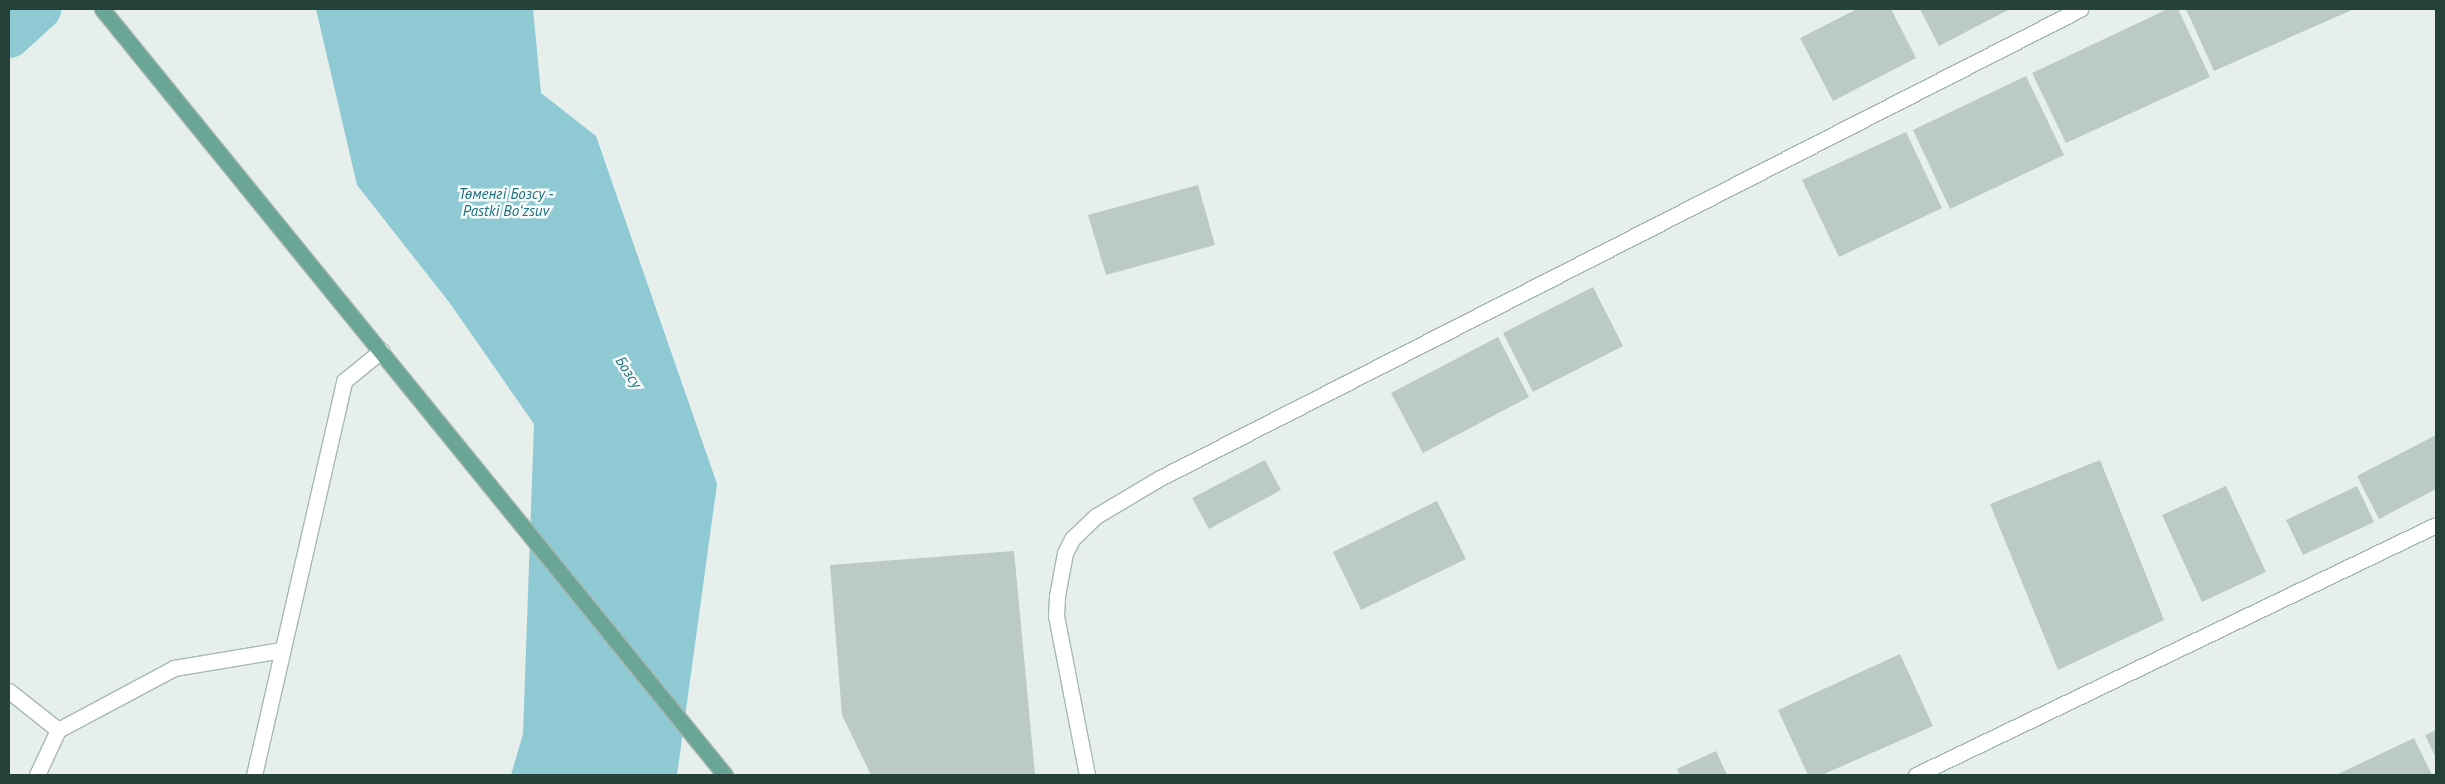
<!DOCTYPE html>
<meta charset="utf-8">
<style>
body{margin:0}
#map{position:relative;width:2445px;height:784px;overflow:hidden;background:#e6efeb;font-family:"PT Sans",sans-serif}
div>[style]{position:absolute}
.water>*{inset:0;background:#8ec9d4}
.canal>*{height:41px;margin:-20.5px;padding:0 20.5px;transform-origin:20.5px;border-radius:20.5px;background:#8ec9d4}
.building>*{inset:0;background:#bbcac4}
.roads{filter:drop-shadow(1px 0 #a8b8b2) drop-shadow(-1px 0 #a8b8b2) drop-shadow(0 1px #a8b8b2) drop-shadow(0 -1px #a8b8b2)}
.minor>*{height:15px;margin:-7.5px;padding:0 7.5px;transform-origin:7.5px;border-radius:7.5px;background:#fff}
.major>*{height:15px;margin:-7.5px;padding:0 7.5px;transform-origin:7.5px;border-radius:7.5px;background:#6aa596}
span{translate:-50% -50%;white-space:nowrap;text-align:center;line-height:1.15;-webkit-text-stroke:5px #f7fbf9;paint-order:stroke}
.water-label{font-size:15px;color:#1c6f80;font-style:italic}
.frame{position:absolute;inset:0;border:10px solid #24423a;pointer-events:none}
</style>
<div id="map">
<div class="water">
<i style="clip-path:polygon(316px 9px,533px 9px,541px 93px,596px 136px,717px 484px,677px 775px,511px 775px,523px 734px,534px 424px,449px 302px,357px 185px)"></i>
</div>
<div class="canal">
<i style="left:9px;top:37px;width:42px;rotate:-42.1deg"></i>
</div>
<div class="building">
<i style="clip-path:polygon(1857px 9px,1891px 9px,1916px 58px,1833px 101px,1800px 38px)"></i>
<i style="clip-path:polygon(1920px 9px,2010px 9px,1939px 46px)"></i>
<i style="clip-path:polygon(2168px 9px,2178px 9px,2210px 77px,2066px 143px,2032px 73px)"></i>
<i style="clip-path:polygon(2186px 9px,2354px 9px,2214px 71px)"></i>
<i style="clip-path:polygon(2026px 76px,2064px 155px,1950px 209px,1913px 130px)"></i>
<i style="clip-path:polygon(1906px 132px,1942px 208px,1839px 257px,1802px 180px)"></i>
<i style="clip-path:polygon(1198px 185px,1215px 245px,1106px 275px,1088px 215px)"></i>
<i style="clip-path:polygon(1593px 287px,1623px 346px,1533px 392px,1503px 333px)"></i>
<i style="clip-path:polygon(1498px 337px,1529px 397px,1423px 453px,1391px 393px)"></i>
<i style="clip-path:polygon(2436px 435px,2436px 489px,2379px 519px,2357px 476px)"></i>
<i style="clip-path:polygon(1265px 460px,1281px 490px,1209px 529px,1192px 498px)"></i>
<i style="clip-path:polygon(2100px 460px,2164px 620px,2058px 670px,1990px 504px)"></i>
<i style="clip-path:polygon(2226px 486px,2266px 572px,2202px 602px,2162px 515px)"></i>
<i style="clip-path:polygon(2357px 486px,2374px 522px,2303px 555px,2286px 520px)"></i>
<i style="clip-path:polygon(1437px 501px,1466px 559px,1361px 610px,1333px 552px)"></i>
<i style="clip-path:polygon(1014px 551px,1035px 775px,871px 775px,842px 715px,830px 565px)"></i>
<i style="clip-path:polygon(1900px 654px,1933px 726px,1822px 775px,1808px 775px,1778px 710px)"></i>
<i style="clip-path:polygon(2436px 730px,2436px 758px,2425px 735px)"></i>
<i style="clip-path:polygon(2414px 738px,2432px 775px,2336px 775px)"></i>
<i style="clip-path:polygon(1716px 751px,1727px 775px,1680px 775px,1677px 769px)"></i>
</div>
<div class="roads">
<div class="minor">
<i style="left:9px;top:691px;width:63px;rotate:38.5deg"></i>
<i style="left:37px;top:775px;width:50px;rotate:-65deg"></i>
<i style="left:58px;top:730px;width:132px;rotate:-28.1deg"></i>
<i style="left:174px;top:668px;width:109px;rotate:-9.5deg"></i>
<i style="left:254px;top:775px;width:404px;rotate:-77.1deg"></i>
<i style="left:344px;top:381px;width:48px;rotate:-39deg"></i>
<i style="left:1087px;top:775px;width:162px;rotate:-101deg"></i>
<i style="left:1056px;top:616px;width:20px;rotate:-87deg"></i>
<i style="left:1057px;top:596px;width:44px;rotate:-79.5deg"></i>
<i style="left:1065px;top:553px;width:16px;rotate:-63deg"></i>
<i style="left:1072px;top:539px;width:33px;rotate:-44deg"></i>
<i style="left:1096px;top:516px;width:74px;rotate:-30.7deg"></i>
<i style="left:1160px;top:478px;width:1033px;rotate:-27.01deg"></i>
<i style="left:1916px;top:775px;width:577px;rotate:-25.68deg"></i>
</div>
<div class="major">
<i style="left:102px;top:9px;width:987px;rotate:50.88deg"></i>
</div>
</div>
<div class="water-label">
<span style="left:506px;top:202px">Төменгі Бозсу -<br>Pastki Boʻzsuv</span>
<span style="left:629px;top:372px;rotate:57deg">Бозсу</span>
</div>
<div class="frame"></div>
</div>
